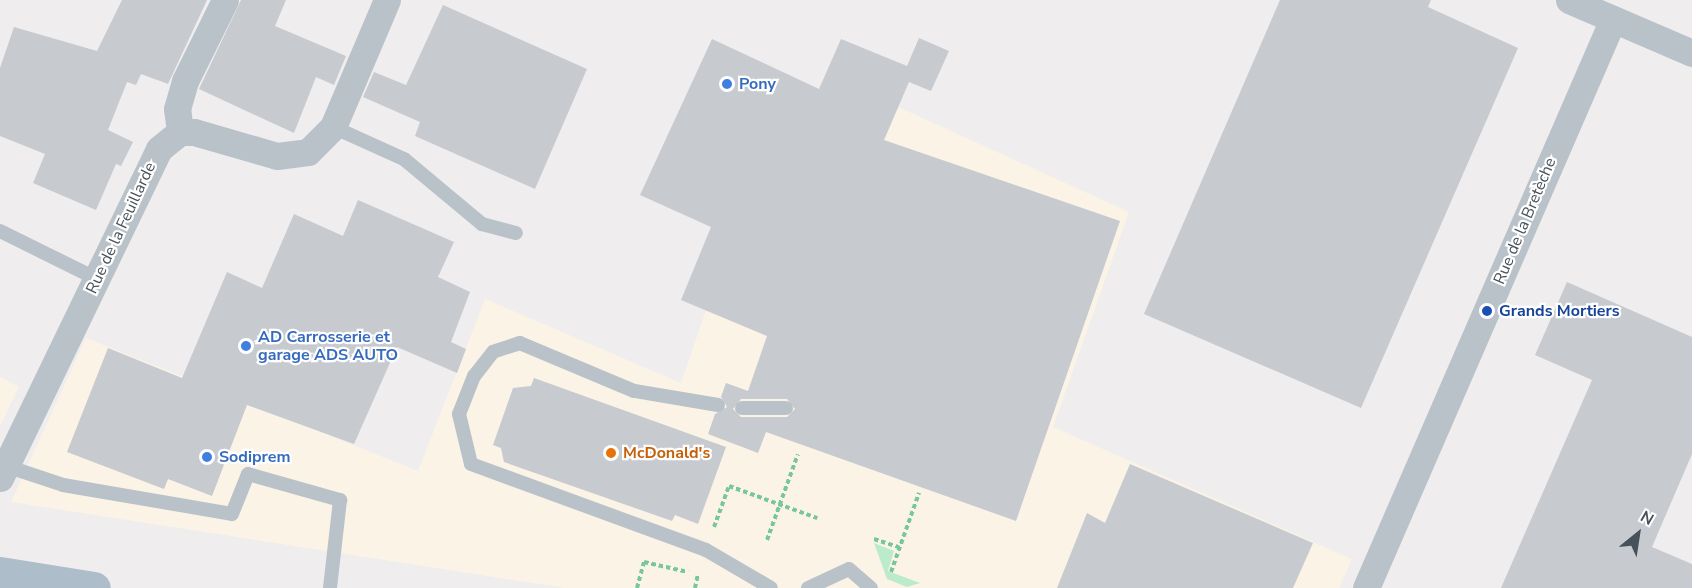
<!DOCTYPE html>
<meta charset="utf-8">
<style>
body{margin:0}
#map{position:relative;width:1692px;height:588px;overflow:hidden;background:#efeded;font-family:"Nunito Sans",sans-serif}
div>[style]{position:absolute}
.commercial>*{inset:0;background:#faf3e6}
.green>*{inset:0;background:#bcebcc}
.building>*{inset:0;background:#c7cacf}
.path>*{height:4px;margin-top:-2px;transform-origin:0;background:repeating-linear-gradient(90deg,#77c79b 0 4.5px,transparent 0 7.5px)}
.lane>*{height:14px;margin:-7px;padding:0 7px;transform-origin:7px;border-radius:7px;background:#b9c2c9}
.street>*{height:27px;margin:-13.5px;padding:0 13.5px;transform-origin:13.5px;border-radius:13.5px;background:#b9c2c9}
.primary>*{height:33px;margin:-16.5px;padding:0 16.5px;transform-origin:16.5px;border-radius:16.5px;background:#adbeca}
.dots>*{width:16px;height:16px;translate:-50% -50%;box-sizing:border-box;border:3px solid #fff;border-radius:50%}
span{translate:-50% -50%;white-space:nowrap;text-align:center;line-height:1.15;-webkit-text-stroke:4.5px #fff;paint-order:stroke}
.shop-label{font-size:16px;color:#366cbe;font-weight:700}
.left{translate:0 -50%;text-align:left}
.street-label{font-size:16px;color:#465159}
.transit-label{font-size:16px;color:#164399;font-weight:700}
.food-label{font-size:16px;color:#c56008;font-weight:700}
.north{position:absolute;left:1608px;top:504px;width:60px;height:60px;-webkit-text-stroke:4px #fff;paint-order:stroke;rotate:30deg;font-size:16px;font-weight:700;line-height:24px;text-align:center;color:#465159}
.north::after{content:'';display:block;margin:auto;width:21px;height:27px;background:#465159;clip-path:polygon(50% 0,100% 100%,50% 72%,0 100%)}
</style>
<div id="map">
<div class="commercial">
<i style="clip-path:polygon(850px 85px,1129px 212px,1053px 427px,1352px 559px,1339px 588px,565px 588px,11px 502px,86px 338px,418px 471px,485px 299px,681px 383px,706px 310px,765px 335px)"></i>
<i style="clip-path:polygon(0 377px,19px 387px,0 426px)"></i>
</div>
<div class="green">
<i style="clip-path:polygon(874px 543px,894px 551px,888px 571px,920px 583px,907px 587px,887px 579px)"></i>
</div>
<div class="building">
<i style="clip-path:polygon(122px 0,207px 0,168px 84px,141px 74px,136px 85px,127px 82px,108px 130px,133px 142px,121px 166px,116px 164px,96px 210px,33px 183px,45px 154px,0 136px,0 68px,14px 27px,97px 51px)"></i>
<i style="clip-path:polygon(241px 0,286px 0,275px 26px,346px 56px,334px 85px,316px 77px,294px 133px,199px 89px)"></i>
<i style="clip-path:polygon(1280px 0,1431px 0,1428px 7px,1518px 48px,1361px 408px,1144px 314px)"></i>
<i style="clip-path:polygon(443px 5px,587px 69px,535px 189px,415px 136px,420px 122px,363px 97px,374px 72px,406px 85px)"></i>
<i style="clip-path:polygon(evenodd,919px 38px,949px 51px,931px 91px,909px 82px,884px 140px,1120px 221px,1016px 521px,766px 432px,758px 453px,708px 434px,715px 414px,727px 407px,721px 397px,726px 383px,748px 391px,767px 336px,681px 300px,711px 227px,640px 195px,712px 39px,819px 89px,841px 39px,907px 66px,919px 38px,741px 399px,787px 399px,795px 409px,787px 417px,741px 417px,733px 409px,741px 399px)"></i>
<i style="clip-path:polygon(358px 200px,454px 242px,438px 277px,470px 292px,451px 342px,466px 349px,457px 373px,397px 347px,354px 444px,247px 405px,212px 496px,168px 479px,164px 489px,67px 452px,108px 348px,182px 378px,227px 272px,262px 288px,294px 214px,343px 236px)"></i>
<i style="clip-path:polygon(1567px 282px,1692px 337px,1692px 454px,1652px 547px,1692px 564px,1692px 588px,1501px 588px,1592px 380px,1535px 355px)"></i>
<i style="clip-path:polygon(534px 378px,726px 447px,698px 524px,675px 515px,672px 521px,504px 462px,501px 448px,493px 445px,513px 388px,531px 386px)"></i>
<i style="clip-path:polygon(1130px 464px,1313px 543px,1293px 588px,1057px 588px,1087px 513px,1105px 523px)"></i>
</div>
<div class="path">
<i style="left:714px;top:527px;width:44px;rotate:-69.9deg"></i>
<i style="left:729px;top:486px;width:94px;rotate:20deg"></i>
<i style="left:874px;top:539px;width:26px;rotate:18deg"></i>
<i style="left:767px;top:540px;width:91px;rotate:-70.2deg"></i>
<i style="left:891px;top:572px;width:84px;rotate:-70.5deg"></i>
<i style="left:637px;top:588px;width:27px;rotate:-75deg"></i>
<i style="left:644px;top:562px;width:45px;rotate:12.8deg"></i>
<i style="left:695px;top:588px;width:14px;rotate:-78deg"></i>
</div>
<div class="lane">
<i style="left:333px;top:127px;width:78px;rotate:24.3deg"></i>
<i style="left:404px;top:159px;width:102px;rotate:39.8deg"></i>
<i style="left:482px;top:224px;width:35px;rotate:15deg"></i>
<i style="left:0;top:231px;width:108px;rotate:26.3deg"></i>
<i style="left:718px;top:405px;width:85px;rotate:-170.5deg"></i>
<i style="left:634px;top:391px;width:124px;rotate:-157.2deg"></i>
<i style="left:520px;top:343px;width:28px;rotate:162deg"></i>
<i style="left:493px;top:352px;width:31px;rotate:128deg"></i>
<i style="left:474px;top:376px;width:41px;rotate:111.5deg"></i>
<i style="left:459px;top:414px;width:51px;rotate:76.5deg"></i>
<i style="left:471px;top:464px;width:250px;rotate:20.1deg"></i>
<i style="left:706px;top:550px;width:75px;rotate:30.3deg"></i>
<i style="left:742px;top:408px;width:44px"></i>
<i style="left:6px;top:466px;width:60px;rotate:18.4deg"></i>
<i style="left:63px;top:485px;width:171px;rotate:9.7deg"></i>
<i style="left:232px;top:514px;width:43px;rotate:-68.2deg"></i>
<i style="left:248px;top:474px;width:96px;rotate:15.8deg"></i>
<i style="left:340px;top:500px;width:89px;rotate:96.5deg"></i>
<i style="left:808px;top:588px;width:45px;rotate:-24.9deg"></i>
<i style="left:849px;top:569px;width:29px;rotate:41deg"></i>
</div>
<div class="street">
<i style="left:1569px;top:0;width:134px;rotate:23.3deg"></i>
<i style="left:180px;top:132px;width:23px;rotate:-97deg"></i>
<i style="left:177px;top:109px;width:29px;rotate:-74deg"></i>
<i style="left:185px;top:81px;width:90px;rotate:-63.7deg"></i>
<i style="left:0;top:478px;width:365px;rotate:-64.2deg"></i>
<i style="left:159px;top:149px;width:27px;rotate:-39deg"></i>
<i style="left:180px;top:132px;width:14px"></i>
<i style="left:194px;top:132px;width:86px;rotate:16.1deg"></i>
<i style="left:277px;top:156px;width:31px;rotate:-7deg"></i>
<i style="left:308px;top:152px;width:35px;rotate:-45deg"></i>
<i style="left:333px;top:127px;width:138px;rotate:-67deg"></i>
<i style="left:1366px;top:588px;width:620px;rotate:-66.53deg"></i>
</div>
<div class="primary">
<i style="left:0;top:573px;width:95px;rotate:9.1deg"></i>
</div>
<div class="dots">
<i style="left:727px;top:84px;background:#3f7fe0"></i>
<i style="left:1487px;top:311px;background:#1a4fb4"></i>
<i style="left:246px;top:346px;background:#3f7fe0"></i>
<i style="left:611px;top:453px;background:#e8710a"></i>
<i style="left:207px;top:457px;background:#3f7fe0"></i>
</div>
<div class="shop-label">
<span class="left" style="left:739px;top:84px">Pony</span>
<span class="left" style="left:258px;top:346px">AD Carrosserie et<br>garage ADS AUTO</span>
<span class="left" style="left:219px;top:457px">Sodiprem</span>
</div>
<div class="street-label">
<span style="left:1525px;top:221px;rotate:-67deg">Rue de la Bretèche</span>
<span style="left:121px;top:228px;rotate:-65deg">Rue de la Feuillarde</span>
</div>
<div class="transit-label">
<span class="left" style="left:1499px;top:311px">Grands Mortiers</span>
</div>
<div class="food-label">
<span class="left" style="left:623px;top:453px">McDonald's</span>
</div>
<div class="north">N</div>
</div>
